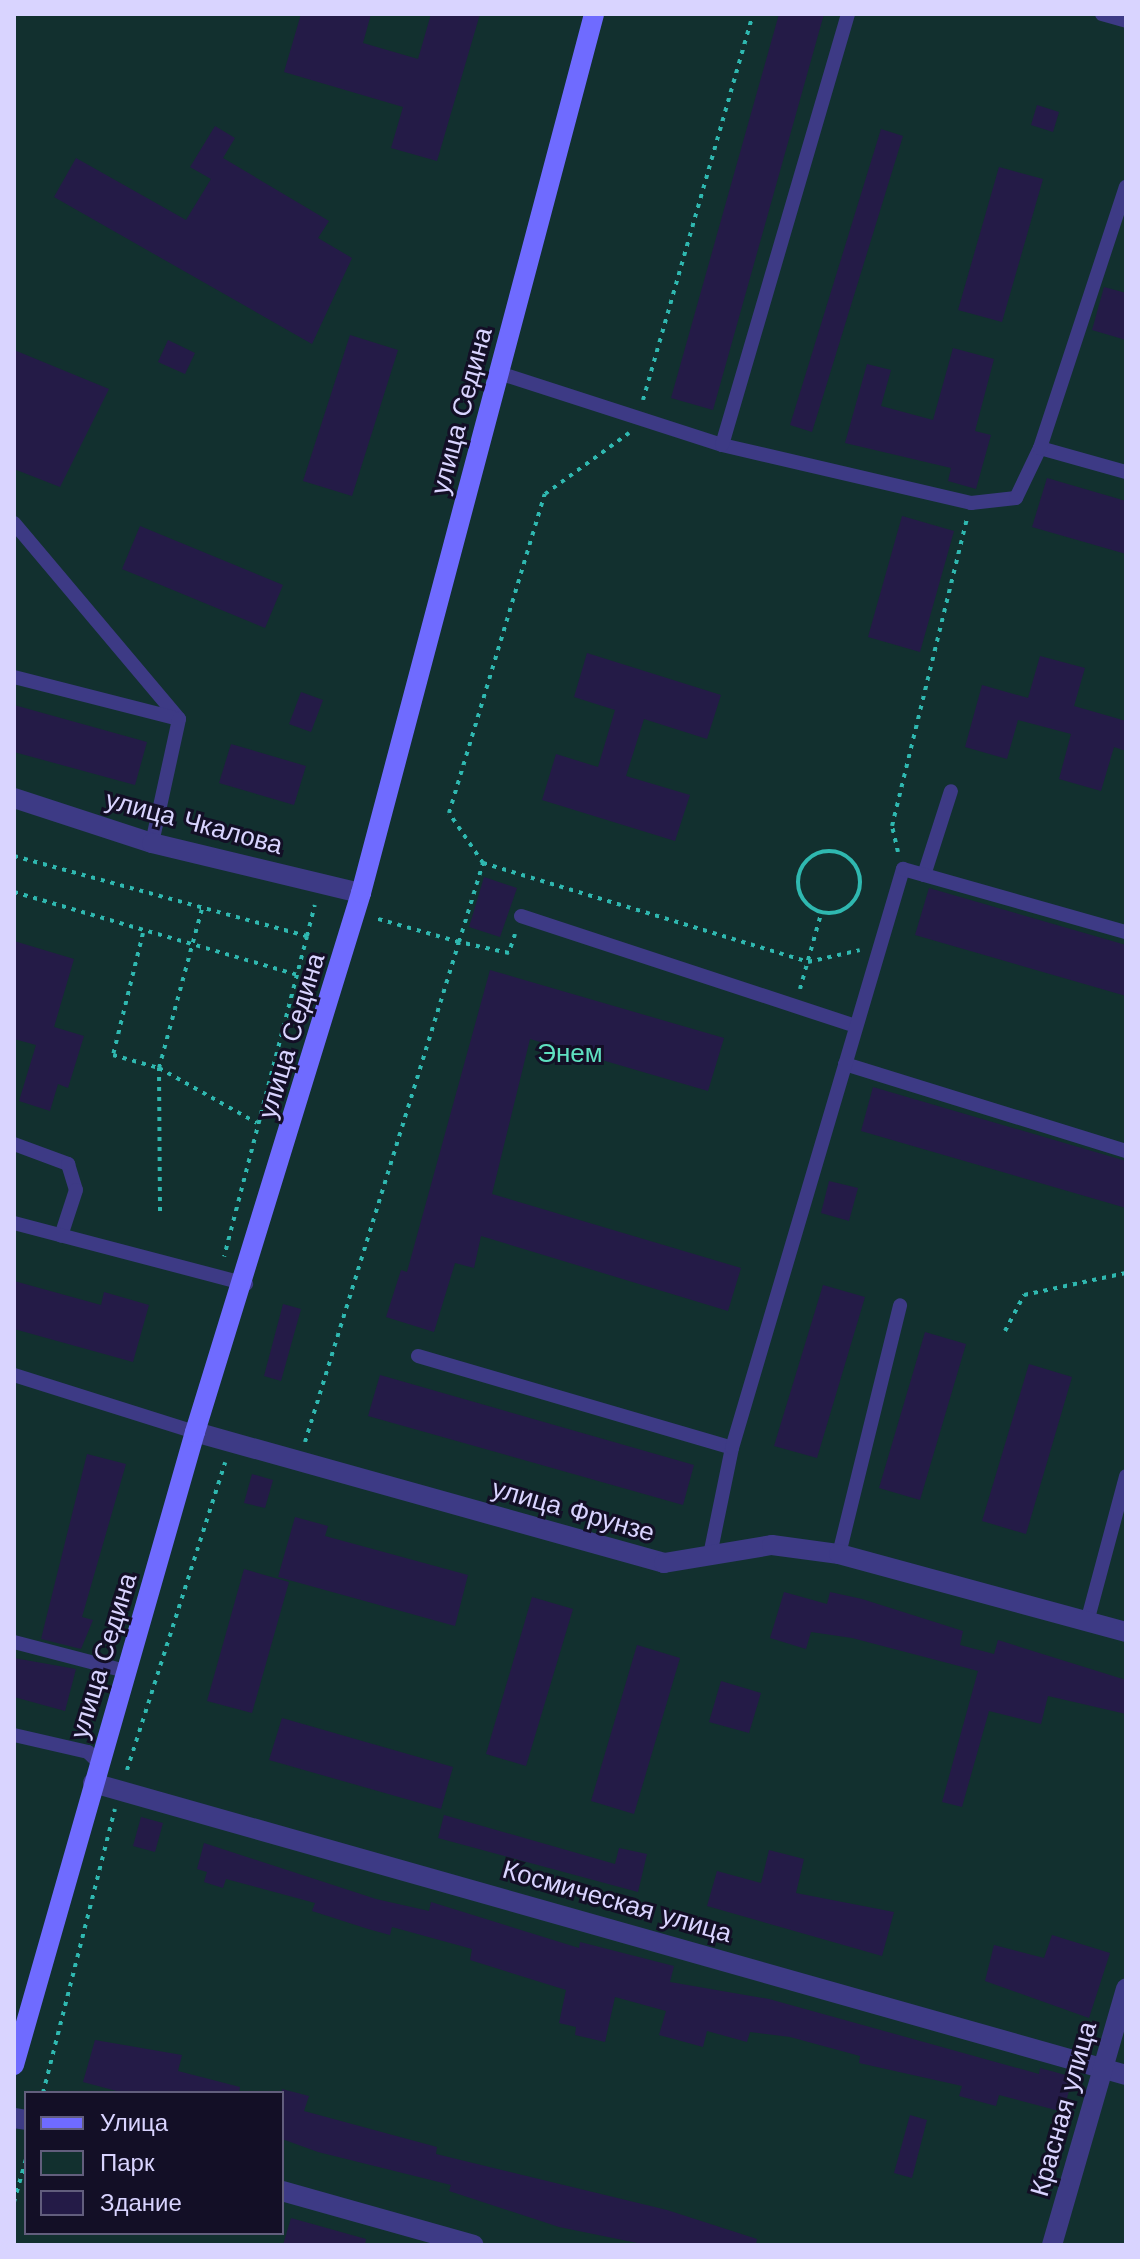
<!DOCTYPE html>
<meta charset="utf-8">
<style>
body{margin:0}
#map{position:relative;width:1140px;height:2259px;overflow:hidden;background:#130f26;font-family:"Work Sans",sans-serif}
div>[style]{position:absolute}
.green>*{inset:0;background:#12302f}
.building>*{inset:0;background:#241b47}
.path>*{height:4px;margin-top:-2px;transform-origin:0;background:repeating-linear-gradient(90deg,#2fb8b0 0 4px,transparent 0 10px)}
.path>.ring{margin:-2px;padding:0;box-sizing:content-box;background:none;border:4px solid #2fb8b0;border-radius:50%}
.lane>*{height:14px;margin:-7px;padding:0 7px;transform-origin:7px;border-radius:7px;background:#3d3a85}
.street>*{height:20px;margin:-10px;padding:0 10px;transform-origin:10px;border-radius:10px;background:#3d3a85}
.secondary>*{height:20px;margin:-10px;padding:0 10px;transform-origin:10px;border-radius:10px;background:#6f6bff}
span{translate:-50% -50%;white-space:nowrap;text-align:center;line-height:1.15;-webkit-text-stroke:6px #130f26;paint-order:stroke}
.street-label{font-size:26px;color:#d9d4ff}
.park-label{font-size:26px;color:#5fe0c0}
.frame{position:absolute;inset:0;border:16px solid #d9d4ff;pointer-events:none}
.legend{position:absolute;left:24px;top:2091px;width:260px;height:144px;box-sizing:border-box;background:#130f26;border:2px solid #625e7d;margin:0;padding:10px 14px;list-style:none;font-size:24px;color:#d9d4ff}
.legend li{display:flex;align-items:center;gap:16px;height:40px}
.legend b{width:40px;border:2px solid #625e7d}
</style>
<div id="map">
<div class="green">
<i style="clip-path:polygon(evenodd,14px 14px,1126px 14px,1126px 2245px,14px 2245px,14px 14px,26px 2093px,282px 2093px,282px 2233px,26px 2233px,26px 2093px)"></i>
</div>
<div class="building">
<i style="clip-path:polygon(301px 14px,371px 14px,363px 43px,418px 59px,431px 14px,480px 14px,437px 161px,391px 148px,403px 107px,284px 72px)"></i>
<i style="clip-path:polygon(779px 14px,824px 14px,713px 410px,671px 398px)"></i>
<i style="clip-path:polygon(1037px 105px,1059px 112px,1053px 132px,1031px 125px)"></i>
<i style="clip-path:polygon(215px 126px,235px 138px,223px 158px,329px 221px,318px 238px,352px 258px,312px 344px,54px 197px,76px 158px,186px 220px,211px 179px,190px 167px)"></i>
<i style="clip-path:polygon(881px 129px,903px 136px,812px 432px,790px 425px)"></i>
<i style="clip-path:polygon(999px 167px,1043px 179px,1002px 322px,958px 310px)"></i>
<i style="clip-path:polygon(1104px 287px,1126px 293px,1126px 340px,1092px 330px)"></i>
<i style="clip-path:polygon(350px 335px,398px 350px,352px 496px,303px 481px)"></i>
<i style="clip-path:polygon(168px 340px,195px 353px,185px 374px,158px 362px)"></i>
<i style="clip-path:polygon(953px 348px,994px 359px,975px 431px,991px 435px,976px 489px,948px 481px,951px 468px,845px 443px,867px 364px,891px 370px,881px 406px,933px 420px)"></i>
<i style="clip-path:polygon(14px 350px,109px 389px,60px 487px,14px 469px)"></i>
<i style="clip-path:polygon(1047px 478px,1126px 501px,1126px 554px,1032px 527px)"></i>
<i style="clip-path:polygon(902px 516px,954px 531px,920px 652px,868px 637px)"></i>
<i style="clip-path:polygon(140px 526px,283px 585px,265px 628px,122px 569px)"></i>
<i style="clip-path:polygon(587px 653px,721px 695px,707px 739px,644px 719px,626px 776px,690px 795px,675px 841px,542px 800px,556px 754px,598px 767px,615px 710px,574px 697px)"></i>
<i style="clip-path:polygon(1040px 656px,1085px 668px,1074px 706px,1126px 721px,1126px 751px,1114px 747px,1101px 791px,1059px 779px,1071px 734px,1018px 720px,1007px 759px,965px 747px,982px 685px,1028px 698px)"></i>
<i style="clip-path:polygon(301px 692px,323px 700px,311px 732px,289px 724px)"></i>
<i style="clip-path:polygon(14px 705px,147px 742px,135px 785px,14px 752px)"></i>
<i style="clip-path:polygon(231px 744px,306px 766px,294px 805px,219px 783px)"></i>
<i style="clip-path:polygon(484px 877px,517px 888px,500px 937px,469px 927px)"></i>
<i style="clip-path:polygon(929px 888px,1126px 945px,1126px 996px,915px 935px)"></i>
<i style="clip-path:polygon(14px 941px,74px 959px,54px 1027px,84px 1036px,68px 1088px,58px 1084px,50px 1111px,19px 1101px,36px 1045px,14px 1039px)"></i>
<i style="clip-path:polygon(490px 970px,724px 1038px,708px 1091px,530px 1039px,492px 1194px,741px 1268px,728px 1311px,481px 1236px,474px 1268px,455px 1263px,434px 1332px,386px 1317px,401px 1270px,407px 1272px)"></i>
<i style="clip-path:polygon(873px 1087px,1126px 1161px,1126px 1208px,861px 1131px)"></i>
<i style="clip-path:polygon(829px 1181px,858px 1188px,849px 1221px,821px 1213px)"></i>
<i style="clip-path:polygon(14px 1281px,101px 1305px,104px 1292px,149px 1305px,133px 1362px,14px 1329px)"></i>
<i style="clip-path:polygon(823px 1285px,865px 1297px,817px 1458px,774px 1446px)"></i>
<i style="clip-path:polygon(283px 1304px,301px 1309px,281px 1381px,264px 1376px)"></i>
<i style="clip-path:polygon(925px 1332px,966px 1344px,920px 1500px,879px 1488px)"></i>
<i style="clip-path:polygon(1029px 1364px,1072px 1377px,1026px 1534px,982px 1521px)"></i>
<i style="clip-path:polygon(380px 1375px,694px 1465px,683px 1505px,368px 1416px)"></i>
<i style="clip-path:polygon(87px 1454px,126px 1464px,82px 1617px,93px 1620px,81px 1649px,41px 1639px)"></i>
<i style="clip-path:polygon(252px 1474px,273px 1480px,265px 1508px,244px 1503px)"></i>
<i style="clip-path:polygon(295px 1517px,328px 1526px,325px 1536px,468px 1575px,455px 1626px,278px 1577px)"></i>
<i style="clip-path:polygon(244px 1569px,289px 1582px,252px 1713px,207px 1701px)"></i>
<i style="clip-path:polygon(784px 1592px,827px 1604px,830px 1592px,862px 1599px,963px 1631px,960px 1645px,994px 1654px,998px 1640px,1126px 1680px,1126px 1714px,1048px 1696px,1041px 1724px,989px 1711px,962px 1807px,942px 1802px,978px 1671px,852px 1638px,811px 1632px,806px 1649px,770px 1638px)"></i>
<i style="clip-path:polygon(532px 1597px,573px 1609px,526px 1766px,486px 1754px)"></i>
<i style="clip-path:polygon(637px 1645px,680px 1658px,634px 1814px,591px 1801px)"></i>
<i style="clip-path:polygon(14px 1658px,76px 1669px,65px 1711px,14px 1697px)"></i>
<i style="clip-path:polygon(721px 1681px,761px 1693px,749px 1733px,709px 1722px)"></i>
<i style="clip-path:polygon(282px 1718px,453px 1767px,441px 1809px,269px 1760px)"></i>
<i style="clip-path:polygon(444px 1815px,615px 1864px,619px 1848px,647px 1854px,638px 1892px,438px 1838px)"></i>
<i style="clip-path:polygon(141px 1817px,163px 1823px,155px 1852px,133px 1846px)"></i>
<i style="clip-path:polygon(204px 1843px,376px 1899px,429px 1911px,431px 1902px,579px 1948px,580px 1942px,674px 1966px,670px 1982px,769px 1999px,1039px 2074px,1040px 2068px,1073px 2077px,1063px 2112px,999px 2095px,996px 2106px,959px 2096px,962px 2086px,859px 2063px,860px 2056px,790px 2037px,750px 2032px,747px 2042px,707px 2031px,703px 2047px,659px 2035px,666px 2011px,615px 1997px,605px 2042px,575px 2035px,576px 2027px,559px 2023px,566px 1990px,470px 1960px,472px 1949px,392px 1927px,390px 1935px,368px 1929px,312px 1911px,315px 1903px,226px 1879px,223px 1888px,204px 1882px,207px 1872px,197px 1869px)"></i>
<i style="clip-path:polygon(769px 1850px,804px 1859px,796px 1893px,894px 1912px,882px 1956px,707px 1906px,717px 1871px,761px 1883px)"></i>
<i style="clip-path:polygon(1052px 1935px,1110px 1953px,1089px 2018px,985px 1981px,994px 1945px,1044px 1958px)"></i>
<i style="clip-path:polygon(95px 2040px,182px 2055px,178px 2071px,240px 2087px,239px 2093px,124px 2093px,83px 2082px)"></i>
<i style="clip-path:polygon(282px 2089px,309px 2096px,304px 2111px,437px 2147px,436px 2154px,667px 2210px,757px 2239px,756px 2245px,647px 2245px,559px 2227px,449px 2191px,451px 2185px,318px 2152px,282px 2139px)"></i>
<i style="clip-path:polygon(910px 2115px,927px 2120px,912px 2178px,894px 2173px)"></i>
<i style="clip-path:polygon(291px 2218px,366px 2239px,365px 2245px,283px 2245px)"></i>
</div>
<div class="path">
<i style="left:643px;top:400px;width:401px;rotate:-74.1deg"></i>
<i class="ring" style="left:798px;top:851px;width:58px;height:58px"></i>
<i style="left:898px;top:852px;width:27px;rotate:-103deg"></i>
<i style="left:892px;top:826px;width:316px;rotate:-76.3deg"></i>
<i style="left:14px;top:856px;width:304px;rotate:15.3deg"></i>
<i style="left:307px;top:936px;width:331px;rotate:104.5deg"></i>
<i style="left:483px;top:863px;width:340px;rotate:16.9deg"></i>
<i style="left:808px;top:962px;width:53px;rotate:-13deg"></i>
<i style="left:14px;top:892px;width:296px;rotate:16.3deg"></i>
<i style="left:143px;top:933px;width:126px;rotate:103.8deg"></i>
<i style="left:113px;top:1055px;width:48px;rotate:15.8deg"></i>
<i style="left:159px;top:1068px;width:112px;rotate:29.3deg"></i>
<i style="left:515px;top:934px;width:20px;rotate:108deg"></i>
<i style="left:509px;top:953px;width:51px;rotate:-167.6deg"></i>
<i style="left:459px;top:942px;width:83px;rotate:-73.1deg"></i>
<i style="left:483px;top:863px;width:60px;rotate:-124.2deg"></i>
<i style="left:449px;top:813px;width:333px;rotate:-73.3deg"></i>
<i style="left:545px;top:494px;width:104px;rotate:-36deg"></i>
<i style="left:307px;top:936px;width:32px;rotate:-76deg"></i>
<i style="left:800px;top:989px;width:78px;rotate:-74.4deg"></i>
<i style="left:160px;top:1211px;width:143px;rotate:-90.4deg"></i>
<i style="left:159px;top:1068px;width:165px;rotate:-74.9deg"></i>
<i style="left:1005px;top:1331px;width:41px;rotate:-62.2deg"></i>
<i style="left:1024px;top:1295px;width:104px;rotate:-12.2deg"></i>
<i style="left:305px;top:1442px;width:523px;rotate:-72.88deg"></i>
<i style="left:459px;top:942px;width:87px;rotate:-164.1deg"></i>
<i style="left:127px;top:1770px;width:323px;rotate:-72.3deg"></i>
<i style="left:43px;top:2093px;width:293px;rotate:-75.8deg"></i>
<i style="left:14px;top:2202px;width:45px;rotate:-74.4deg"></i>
</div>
<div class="lane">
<i style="left:1102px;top:14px;width:25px;rotate:16deg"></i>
<i style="left:499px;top:373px;width:234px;rotate:17.9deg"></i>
<i style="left:722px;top:445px;width:256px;rotate:13.1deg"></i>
<i style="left:971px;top:503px;width:45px;rotate:-6.3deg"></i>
<i style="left:1016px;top:498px;width:55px;rotate:-64.4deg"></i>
<i style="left:1040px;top:448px;width:89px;rotate:15.6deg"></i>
<i style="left:722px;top:445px;width:449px;rotate:-73.7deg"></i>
<i style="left:1040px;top:448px;width:275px;rotate:-71.8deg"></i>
<i style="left:14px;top:523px;width:256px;rotate:49.9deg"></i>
<i style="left:14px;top:677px;width:170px;rotate:14.3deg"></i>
<i style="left:152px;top:843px;width:127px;rotate:-77.7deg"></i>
<i style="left:924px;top:875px;width:88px;rotate:-72.2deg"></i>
<i style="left:521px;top:916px;width:352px;rotate:18.2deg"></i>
<i style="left:845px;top:1064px;width:294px;rotate:17.2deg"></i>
<i style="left:14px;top:1144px;width:58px;rotate:20.3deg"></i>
<i style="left:68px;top:1164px;width:27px;rotate:73deg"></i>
<i style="left:76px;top:1190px;width:48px;rotate:108.1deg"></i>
<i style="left:14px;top:1223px;width:240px;rotate:14.7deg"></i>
<i style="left:418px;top:1356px;width:327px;rotate:16.3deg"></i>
<i style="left:14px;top:1375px;width:190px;rotate:17.5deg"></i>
<i style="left:839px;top:1554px;width:256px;rotate:-76.2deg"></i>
<i style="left:710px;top:1555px;width:109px;rotate:-78.4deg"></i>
<i style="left:732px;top:1448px;width:604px;rotate:-73.55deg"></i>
<i style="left:903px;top:869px;width:232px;rotate:15.8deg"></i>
<i style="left:1087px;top:1622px;width:151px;rotate:-75deg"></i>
<i style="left:14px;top:1642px;width:119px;rotate:14.6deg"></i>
<i style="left:14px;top:1735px;width:76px;rotate:12.9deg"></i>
<i style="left:88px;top:1752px;width:16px;rotate:45deg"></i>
</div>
<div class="street">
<i style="left:14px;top:798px;width:145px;rotate:18.1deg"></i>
<i style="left:152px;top:843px;width:215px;rotate:13.5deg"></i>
<i style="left:195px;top:1432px;width:487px;rotate:15.6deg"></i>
<i style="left:664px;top:1563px;width:109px;rotate:-9.5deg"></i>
<i style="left:772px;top:1545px;width:68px;rotate:7.7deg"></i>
<i style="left:839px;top:1554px;width:297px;rotate:15.2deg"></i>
<i style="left:93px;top:1783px;width:1073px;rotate:15.78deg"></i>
<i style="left:14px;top:2118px;width:12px;rotate:9deg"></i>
<i style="left:282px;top:2191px;width:199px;rotate:15.7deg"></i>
<i style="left:1052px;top:2245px;width:267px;rotate:-73.9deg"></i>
</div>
<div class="secondary">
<i style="left:14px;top:2065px;width:658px;rotate:-74.04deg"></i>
<i style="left:195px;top:1432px;width:564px;rotate:-72.88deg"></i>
<i style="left:361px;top:893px;width:909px;rotate:-75.15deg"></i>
</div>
<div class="street-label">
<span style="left:462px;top:411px;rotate:-75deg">улица Седина</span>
<span style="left:194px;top:823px;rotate:15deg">улица Чкалова</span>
<span style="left:292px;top:1036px;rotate:-73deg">улица Седина</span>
<span style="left:573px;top:1511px;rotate:16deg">улица Фрунзе</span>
<span style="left:104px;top:1656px;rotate:-73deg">улица Седина</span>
<span style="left:617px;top:1902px;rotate:16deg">Космическая улица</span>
<span style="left:1064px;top:2109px;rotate:-74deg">Красная улица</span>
</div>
<div class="park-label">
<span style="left:570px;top:1054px">Энем</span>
</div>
<div class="frame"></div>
<ul class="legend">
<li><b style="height:10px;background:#6f6bff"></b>Улица</li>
<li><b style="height:22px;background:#12302f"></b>Парк</li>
<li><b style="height:22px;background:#241b47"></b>Здание</li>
</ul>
</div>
